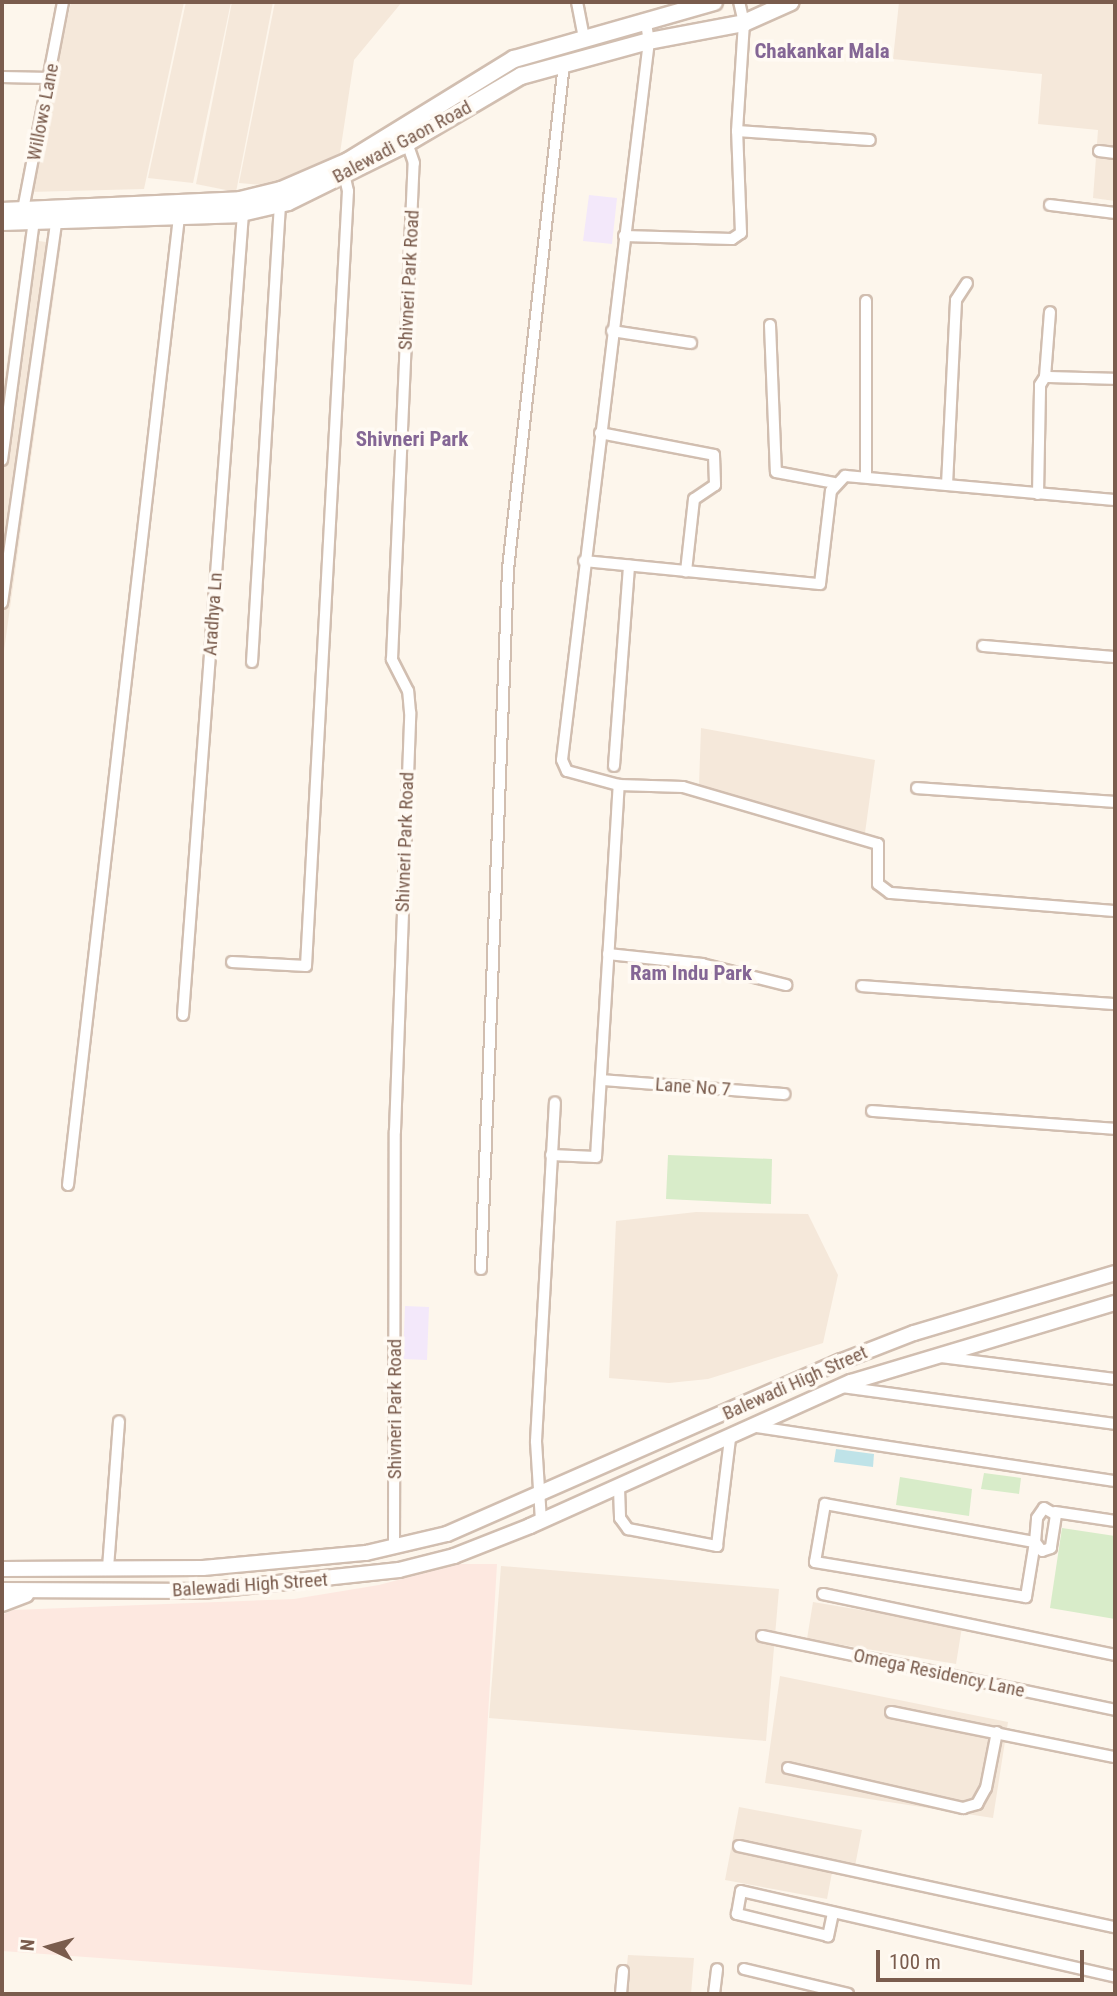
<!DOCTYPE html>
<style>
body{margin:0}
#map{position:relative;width:1117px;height:1996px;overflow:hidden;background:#fdf6ec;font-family:"Roboto Condensed",sans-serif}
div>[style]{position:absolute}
.residential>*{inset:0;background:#f5e8da}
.commercial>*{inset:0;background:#fde8e0}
.education>*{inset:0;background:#f3e8fa}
.green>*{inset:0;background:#d8ecc9}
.water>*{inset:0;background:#bfe3e8}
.roads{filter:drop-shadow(2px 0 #d1beb0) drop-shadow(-2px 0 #d1beb0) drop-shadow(0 2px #d1beb0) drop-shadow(0 -2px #d1beb0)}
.minor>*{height:10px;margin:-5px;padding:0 5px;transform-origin:5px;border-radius:5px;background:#fff}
.tertiary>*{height:14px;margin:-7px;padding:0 7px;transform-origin:7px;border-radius:7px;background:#fff}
.secondary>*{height:16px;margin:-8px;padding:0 8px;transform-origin:8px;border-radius:8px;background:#fff}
span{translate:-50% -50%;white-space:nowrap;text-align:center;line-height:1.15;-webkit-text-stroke:7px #fffaf3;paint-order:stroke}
.street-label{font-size:19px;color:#7a5c4d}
.neighbourhood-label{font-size:21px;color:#846695;font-weight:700}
.frame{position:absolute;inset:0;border:4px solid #7a5c4d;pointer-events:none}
.north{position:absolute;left:14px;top:1912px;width:70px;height:70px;-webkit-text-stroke:5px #fffaf3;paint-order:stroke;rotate:275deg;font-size:19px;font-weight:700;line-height:28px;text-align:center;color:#7a5c4d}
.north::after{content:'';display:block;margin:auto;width:24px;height:32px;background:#7a5c4d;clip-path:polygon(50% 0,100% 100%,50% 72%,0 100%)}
.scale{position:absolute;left:876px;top:1950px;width:208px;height:32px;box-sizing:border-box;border:4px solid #7a5c4d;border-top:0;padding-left:9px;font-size:21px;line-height:24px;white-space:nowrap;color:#7a5c4d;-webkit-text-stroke:5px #fffaf3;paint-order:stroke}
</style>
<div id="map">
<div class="residential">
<i style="clip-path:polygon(71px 2px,184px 2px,144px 189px,29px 192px)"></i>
<i style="clip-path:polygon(186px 2px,231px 2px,193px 183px,148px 178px)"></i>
<i style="clip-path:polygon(232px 2px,273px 2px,236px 192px,196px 184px)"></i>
<i style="clip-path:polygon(275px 2px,402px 2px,354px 60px,340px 153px,276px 186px,239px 183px)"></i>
<i style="clip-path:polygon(899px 2px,1115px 2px,1115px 201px,1093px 198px,1098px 130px,1038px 124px,1042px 74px,893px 59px)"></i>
<i style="clip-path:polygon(24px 239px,61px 244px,2px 665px,2px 399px)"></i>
<i style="clip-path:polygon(701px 728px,875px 760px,865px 833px,699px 785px)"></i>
<i style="clip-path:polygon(696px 1212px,808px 1214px,838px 1275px,823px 1343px,708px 1379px,669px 1383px,609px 1378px,616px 1221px)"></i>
<i style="clip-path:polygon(501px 1566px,779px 1589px,766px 1741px,489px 1718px)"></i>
<i style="clip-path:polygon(813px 1602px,962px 1627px,956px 1664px,807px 1639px)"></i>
<i style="clip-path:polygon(780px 1676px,1008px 1722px,993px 1818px,765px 1783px)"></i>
<i style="clip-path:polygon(739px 1807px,862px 1830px,855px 1866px,834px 1862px,827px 1899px,725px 1880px)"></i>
<i style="clip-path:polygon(628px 1955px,694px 1958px,691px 1994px,624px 1994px)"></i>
</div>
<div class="commercial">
<i style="clip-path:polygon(458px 1564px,497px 1564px,472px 1985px,2px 1951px,2px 1615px,13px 1610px,294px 1599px,379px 1585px)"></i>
</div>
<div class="education">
<i style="clip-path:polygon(589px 195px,617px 198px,612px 244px,583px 241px)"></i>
<i style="clip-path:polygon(405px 1306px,429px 1307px,427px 1360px,403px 1359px)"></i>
</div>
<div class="green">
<i style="clip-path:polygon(668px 1155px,772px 1159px,771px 1204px,666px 1199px)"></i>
<i style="clip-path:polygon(984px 1473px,1021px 1478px,1019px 1494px,981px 1489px)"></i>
<i style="clip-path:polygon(900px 1477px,972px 1489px,969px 1516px,896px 1505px)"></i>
<i style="clip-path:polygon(1062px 1528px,1115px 1536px,1115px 1619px,1050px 1608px)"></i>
</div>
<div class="water">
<i style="clip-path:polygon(836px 1449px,874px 1454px,873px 1467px,834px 1462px)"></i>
</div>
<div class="roads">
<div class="minor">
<i style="left:577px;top:2px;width:38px;rotate:79deg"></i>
<i style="left:646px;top:23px;width:18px;rotate:81deg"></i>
<i style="left:649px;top:41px;width:724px;rotate:96.9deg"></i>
<i style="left:562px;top:760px;width:12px;rotate:66deg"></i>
<i style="left:567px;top:771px;width:54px;rotate:15.1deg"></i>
<i style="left:619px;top:785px;width:64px;rotate:1.8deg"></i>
<i style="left:683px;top:787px;width:203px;rotate:16.3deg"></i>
<i style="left:878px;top:844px;width:40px;rotate:90deg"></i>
<i style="left:878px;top:884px;width:15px;rotate:37deg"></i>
<i style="left:890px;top:893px;width:226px;rotate:4.6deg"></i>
<i style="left:2px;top:77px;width:48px;rotate:1.2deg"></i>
<i style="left:737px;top:131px;width:133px;rotate:3.9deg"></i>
<i style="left:1099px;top:151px;width:16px;rotate:7deg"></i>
<i style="left:1050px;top:205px;width:65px;rotate:7deg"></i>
<i style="left:22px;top:215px;width:217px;rotate:-79.1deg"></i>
<i style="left:624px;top:236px;width:108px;rotate:1.6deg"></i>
<i style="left:732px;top:239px;width:11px;rotate:-34deg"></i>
<i style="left:741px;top:233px;width:102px;rotate:-92.2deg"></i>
<i style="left:737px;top:131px;width:108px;rotate:-86.3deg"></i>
<i style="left:744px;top:23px;width:22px;rotate:-103deg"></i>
<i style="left:770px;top:325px;width:147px;rotate:87.7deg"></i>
<i style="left:776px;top:472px;width:59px;rotate:10.7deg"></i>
<i style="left:612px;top:331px;width:80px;rotate:8.6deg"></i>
<i style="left:1045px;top:377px;width:65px;rotate:-85.6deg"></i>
<i style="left:600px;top:433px;width:116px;rotate:10.9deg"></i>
<i style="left:714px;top:455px;width:30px;rotate:88deg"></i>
<i style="left:715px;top:485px;width:25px;rotate:146deg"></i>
<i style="left:694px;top:499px;width:73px;rotate:96.3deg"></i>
<i style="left:2px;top:460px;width:241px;rotate:-82.4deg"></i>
<i style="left:866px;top:476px;width:175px;rotate:-90deg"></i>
<i style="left:947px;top:485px;width:185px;rotate:-87.2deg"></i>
<i style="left:956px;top:300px;width:20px;rotate:-57deg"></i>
<i style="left:1038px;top:494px;width:109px;rotate:-88.9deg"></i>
<i style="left:1040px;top:385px;width:9px;rotate:-58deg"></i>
<i style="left:1045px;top:377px;width:70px;rotate:1.6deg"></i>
<i style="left:584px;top:561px;width:237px;rotate:5.6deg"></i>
<i style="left:820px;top:584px;width:94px;rotate:-83.3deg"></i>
<i style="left:831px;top:491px;width:21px;rotate:-47deg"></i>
<i style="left:845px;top:476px;width:271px;rotate:5.1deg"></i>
<i style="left:2px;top:603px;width:385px;rotate:-81.9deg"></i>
<i style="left:983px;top:646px;width:132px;rotate:4.8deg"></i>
<i style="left:252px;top:662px;width:463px;rotate:-86.5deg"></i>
<i style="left:614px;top:766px;width:201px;rotate:-85.7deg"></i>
<i style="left:917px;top:788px;width:198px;rotate:4deg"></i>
<i style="left:608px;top:954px;width:95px;rotate:6.1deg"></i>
<i style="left:702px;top:964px;width:87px;rotate:14deg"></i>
<i style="left:232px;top:962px;width:74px;rotate:3.1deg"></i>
<i style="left:306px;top:966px;width:776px;rotate:-86.9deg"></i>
<i style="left:348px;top:191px;width:17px;rotate:-103deg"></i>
<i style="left:862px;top:986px;width:254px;rotate:4.1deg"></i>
<i style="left:183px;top:1015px;width:804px;rotate:-85.72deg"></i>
<i style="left:602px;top:1080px;width:183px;rotate:4.4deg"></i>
<i style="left:872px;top:1111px;width:244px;rotate:4.2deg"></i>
<i style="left:551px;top:1155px;width:45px;rotate:2.5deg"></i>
<i style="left:596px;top:1157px;width:373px;rotate:-86.5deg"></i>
<i style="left:68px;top:1185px;width:974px;rotate:-83.46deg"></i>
<i style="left:481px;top:1269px;width:701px;rotate:-87.79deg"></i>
<i style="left:508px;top:569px;width:509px;rotate:-83.68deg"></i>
<i style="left:941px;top:1357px;width:175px;rotate:7.2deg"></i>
<i style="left:842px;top:1387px;width:275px;rotate:7.7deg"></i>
<i style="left:757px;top:1427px;width:362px;rotate:8.6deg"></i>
<i style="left:619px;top:1488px;width:30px;rotate:88deg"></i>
<i style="left:620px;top:1518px;width:14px;rotate:54deg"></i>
<i style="left:628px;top:1529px;width:91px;rotate:10.8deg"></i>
<i style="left:717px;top:1546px;width:108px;rotate:-83.1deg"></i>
<i style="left:825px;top:1504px;width:213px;rotate:10.3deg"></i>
<i style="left:1035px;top:1542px;width:56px;rotate:99.3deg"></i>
<i style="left:1026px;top:1597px;width:214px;rotate:-170.6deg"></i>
<i style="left:815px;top:1562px;width:59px;rotate:-80.2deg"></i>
<i style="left:1044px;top:1508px;width:14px;rotate:30deg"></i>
<i style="left:1056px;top:1515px;width:33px;rotate:99deg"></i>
<i style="left:1051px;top:1548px;width:9px;rotate:162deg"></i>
<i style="left:1042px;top:1551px;width:11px;rotate:-128deg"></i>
<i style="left:1035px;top:1542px;width:24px;rotate:-85deg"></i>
<i style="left:1037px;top:1518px;width:12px;rotate:-55deg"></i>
<i style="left:1055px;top:1512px;width:61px;rotate:8.5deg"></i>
<i style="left:541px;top:1521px;width:80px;rotate:-93.6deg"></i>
<i style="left:536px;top:1441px;width:339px;rotate:-86.8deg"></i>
<i style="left:394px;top:1548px;width:417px;rotate:-89.9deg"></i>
<i style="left:395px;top:1131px;width:419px;rotate:-87.9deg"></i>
<i style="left:410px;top:712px;width:21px;rotate:-95deg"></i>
<i style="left:408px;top:691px;width:36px;rotate:-117deg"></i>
<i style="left:392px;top:659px;width:496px;rotate:-87.5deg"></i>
<i style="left:414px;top:163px;width:21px;rotate:-109deg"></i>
<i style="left:108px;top:1568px;width:147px;rotate:-85.7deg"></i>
<i style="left:823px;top:1594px;width:298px;rotate:11.8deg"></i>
<i style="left:762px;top:1636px;width:361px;rotate:11.8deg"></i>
<i style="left:891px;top:1712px;width:228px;rotate:11.4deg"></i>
<i style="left:788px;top:1768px;width:180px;rotate:12.9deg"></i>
<i style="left:963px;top:1808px;width:15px;rotate:-16deg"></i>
<i style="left:977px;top:1804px;width:18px;rotate:-61deg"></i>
<i style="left:986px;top:1788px;width:57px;rotate:-78.9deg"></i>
<i style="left:739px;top:1846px;width:385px;rotate:12.2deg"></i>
<i style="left:833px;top:1913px;width:24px;rotate:102deg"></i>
<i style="left:828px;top:1936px;width:94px;rotate:-166.4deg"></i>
<i style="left:737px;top:1914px;width:23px;rotate:-80deg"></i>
<i style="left:741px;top:1891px;width:384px;rotate:12.9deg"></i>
<i style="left:744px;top:1969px;width:107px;rotate:13.5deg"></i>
<i style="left:621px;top:1994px;width:23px;rotate:-85deg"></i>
<i style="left:714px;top:1994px;width:25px;rotate:-83deg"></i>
</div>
<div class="tertiary">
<i style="left:2px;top:1569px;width:201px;rotate:-0.3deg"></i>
<i style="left:203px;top:1568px;width:164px;rotate:-5.3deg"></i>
<i style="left:366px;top:1553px;width:83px;rotate:-13.2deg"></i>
<i style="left:447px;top:1534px;width:431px;rotate:-23.7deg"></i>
<i style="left:842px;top:1361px;width:77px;rotate:-21.3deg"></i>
<i style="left:914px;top:1333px;width:210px;rotate:-16.6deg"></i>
<i style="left:2px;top:1590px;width:201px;rotate:0.3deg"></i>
<i style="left:203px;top:1591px;width:197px;rotate:-6.1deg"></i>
<i style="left:399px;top:1570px;width:57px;rotate:-14.3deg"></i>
<i style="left:454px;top:1556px;width:82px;rotate:-21.5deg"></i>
<i style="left:530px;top:1526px;width:352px;rotate:-24.2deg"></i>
<i style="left:851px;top:1382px;width:276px;rotate:-16.7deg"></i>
<i style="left:2px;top:1604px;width:26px;rotate:-21deg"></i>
</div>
<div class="secondary">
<i style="left:2px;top:211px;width:238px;rotate:-2.6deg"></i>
<i style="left:240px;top:200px;width:42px;rotate:-13.7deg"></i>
<i style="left:281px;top:190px;width:73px;rotate:-23.4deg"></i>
<i style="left:348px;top:161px;width:195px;rotate:-31.6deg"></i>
<i style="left:514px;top:59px;width:208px;rotate:-15.9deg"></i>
<i style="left:2px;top:222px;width:235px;rotate:-1.9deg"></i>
<i style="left:237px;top:214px;width:52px;rotate:-13.2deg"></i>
<i style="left:288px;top:202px;width:127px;rotate:-26.2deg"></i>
<i style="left:402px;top:146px;width:138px;rotate:-30.5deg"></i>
<i style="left:521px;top:76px;width:133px;rotate:-15.3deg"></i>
<i style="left:649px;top:41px;width:97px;rotate:-10.7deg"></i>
<i style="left:744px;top:23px;width:51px;rotate:-24.1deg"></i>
</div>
</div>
<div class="street-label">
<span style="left:43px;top:112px;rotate:-79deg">Willows Lane</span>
<span style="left:402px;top:142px;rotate:-28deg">Balewadi Gaon Road</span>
<span style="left:409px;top:280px;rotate:-87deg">Shivneri Park Road</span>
<span style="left:213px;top:614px;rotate:-86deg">Aradhya Ln</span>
<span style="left:405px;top:842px;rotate:-88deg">Shivneri Park Road</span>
<span style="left:693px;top:1087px;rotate:4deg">Lane No 7</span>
<span style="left:795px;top:1383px;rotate:-24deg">Balewadi High Street</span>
<span style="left:395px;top:1409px;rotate:-90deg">Shivneri Park Road</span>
<span style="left:250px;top:1585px;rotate:-4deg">Balewadi High Street</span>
<span style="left:939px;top:1673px;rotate:12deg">Omega Residency Lane</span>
</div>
<div class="neighbourhood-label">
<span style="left:822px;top:51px">Chakankar Mala</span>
<span style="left:412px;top:439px">Shivneri Park</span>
<span style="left:691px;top:973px">Ram Indu Park</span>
</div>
<div class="frame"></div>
<div class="north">N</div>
<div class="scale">100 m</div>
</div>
